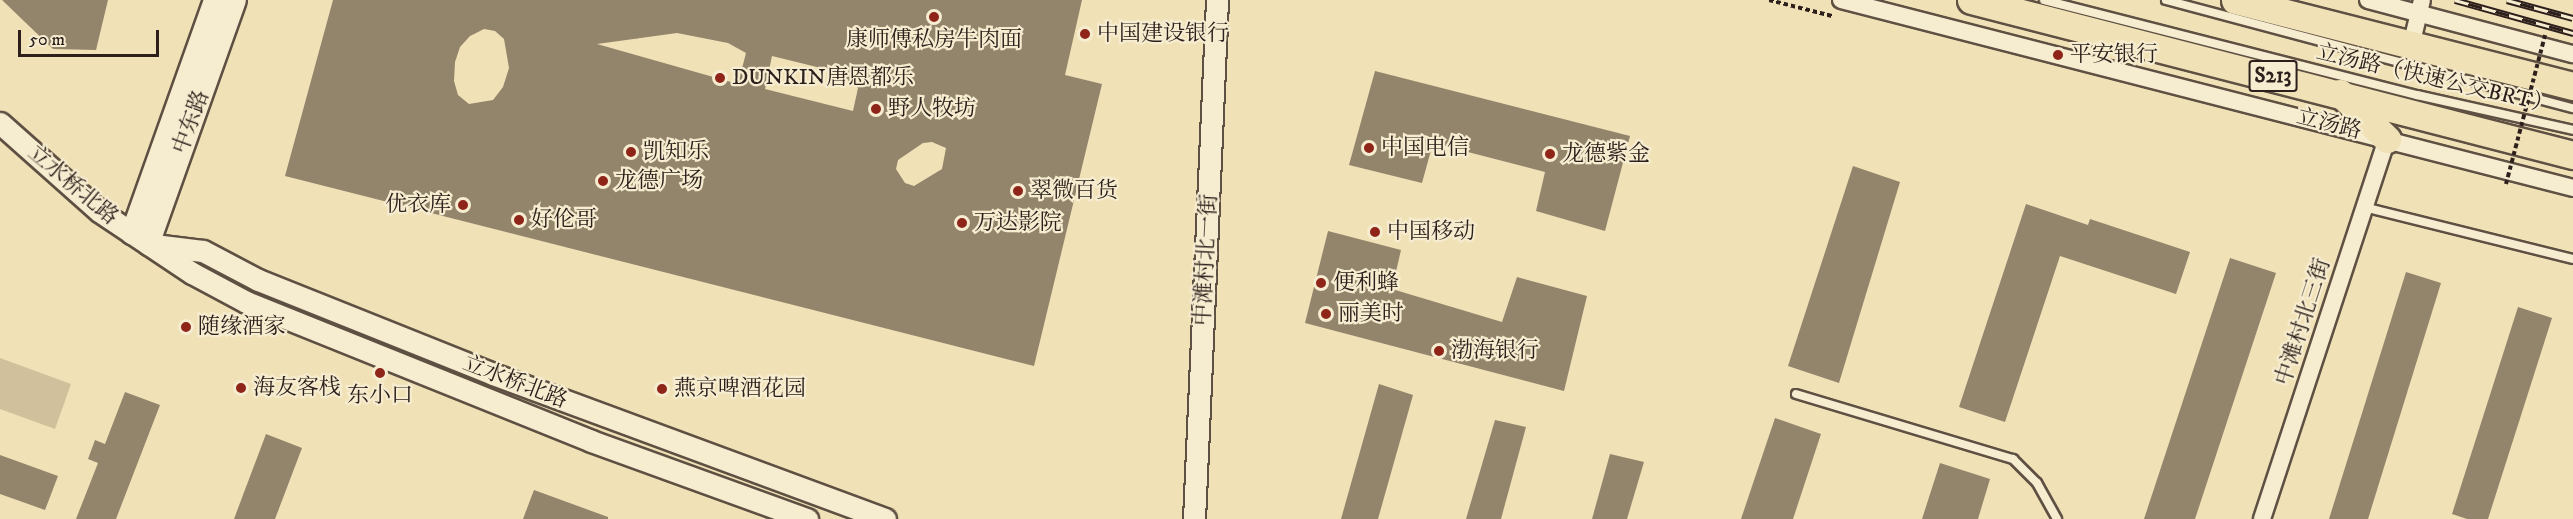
<!DOCTYPE html>
<meta charset="utf-8">
<style>
body{margin:0}
#map{position:relative;width:2573px;height:519px;overflow:hidden;background:#f1e1b6;font-family:"IM FELL DW Pica","Noto Serif SC",serif}
div>[style]{position:absolute}
.green>*{inset:0;background:#d0c09c}
.building>*{inset:0;background:#93846c}
.path>*{height:4px;margin-top:-2px;transform-origin:0;background:repeating-linear-gradient(90deg,#2d201c 0 4.5px,transparent 0 7.5px)}
.roads{filter:drop-shadow(2px 0 #5e5042) drop-shadow(-2px 0 #5e5042) drop-shadow(0 2px #5e5042) drop-shadow(0 -2px #5e5042)}
.service>*{height:8px;margin:-4px;padding:0 4px;transform-origin:4px;border-radius:4px;background:#f6ecd0}
.minor>*{height:16px;margin:-8px;padding:0 8px;transform-origin:8px;border-radius:8px;background:#f6ecd0}
.tertiary>*{height:21px;margin:-10.5px;padding:0 10.5px;transform-origin:10.5px;border-radius:10.5px;background:#f6ecd0}
.primary>*{height:27px;margin:-13.5px;padding:0 13.5px;transform-origin:13.5px;border-radius:13.5px;background:#f1e1b6}
.rail>*{height:7px;margin-top:-3.5px;transform-origin:0;background:repeating-linear-gradient(90deg,#f6ecd0 0 14px,#2d201c 0 28px);box-sizing:border-box;border-block:2px solid #2d201c}
.path-bridge>*{height:4px;margin-top:-2px;transform-origin:0;background:repeating-linear-gradient(90deg,#2d201c 0 4.5px,transparent 0 7.5px)}
.dots>*{width:16px;height:16px;translate:-50% -50%;box-sizing:border-box;border:3px solid #f6ecd0;border-radius:50%}
span{translate:-50% -50%;white-space:nowrap;text-align:center;line-height:1.15;-webkit-text-stroke:4.5px #f6ecd0;paint-order:stroke}
.shield-label span{padding:2px 4px;background:#f6ecd0;border:2px solid;border-radius:4px;-webkit-text-stroke-width:0}
.shield-label{font-size:21px;color:#2d201c;font-weight:700}
.poi-label{font-size:22px;color:#2d201c}
.left{translate:0 -50%;text-align:left}
.right{translate:-100% -50%;text-align:right}
.street-label{font-size:22px;color:#2d201c}
.scale{position:absolute;left:18px;top:30px;width:141px;height:27px;box-sizing:border-box;border:3px solid #2d201c;border-top:0;padding-left:8px;font-size:18px;line-height:21px;white-space:nowrap;color:#2d201c;-webkit-text-stroke:4px #f6ecd0;paint-order:stroke}
</style>
<div id="map">
<div class="green">
<i style="clip-path:polygon(0 358px,71px 384px,55px 429px,0 409px)"></i>
</div>
<div class="building">
<i style="clip-path:polygon(2px 0,108px 0,96px 50px,53px 49px)"></i>
<i style="clip-path:polygon(evenodd,333px 0,1082px 0,1065px 75px,1102px 84px,1034px 366px,285px 176px,333px 0,484px 29px,495px 31px,504px 39px,509px 68px,503px 87px,493px 100px,469px 104px,458px 95px,454px 81px,455px 62px,460px 47px,470px 36px,484px 29px,333px 0,677px 33px,728px 43px,746px 53px,738px 84px,597px 44px,677px 33px,333px 0,772px 56px,829px 70px,846px 79px,858px 88px,853px 111px,765px 89px,772px 56px,333px 0,932px 142px,946px 148px,942px 169px,914px 186px,905px 183px,896px 169px,898px 160px,923px 143px,932px 142px)"></i>
<i style="clip-path:polygon(1375px 71px,1630px 136px,1605px 231px,1536px 211px,1545px 172px,1433px 143px,1422px 183px,1349px 165px)"></i>
<i style="clip-path:polygon(1853px 166px,1900px 182px,1839px 383px,1788px 366px)"></i>
<i style="clip-path:polygon(2026px 204px,2088px 225px,2090px 219px,2190px 252px,2176px 294px,2060px 256px,2005px 422px,1959px 407px)"></i>
<i style="clip-path:polygon(1328px 231px,1401px 250px,1392px 289px,1502px 322px,1517px 277px,1587px 296px,1564px 391px,1305px 323px)"></i>
<i style="clip-path:polygon(2230px 258px,2276px 273px,2195px 519px,2144px 519px)"></i>
<i style="clip-path:polygon(2406px 272px,2441px 283px,2368px 519px,2329px 519px)"></i>
<i style="clip-path:polygon(2518px 307px,2552px 318px,2488px 519px,2467px 519px,2452px 514px)"></i>
<i style="clip-path:polygon(1379px 384px,1413px 395px,1378px 519px,1341px 519px)"></i>
<i style="clip-path:polygon(125px 392px,160px 405px,116px 519px,76px 519px,98px 463px,88px 459px,95px 440px,105px 444px)"></i>
<i style="clip-path:polygon(1775px 418px,1821px 434px,1793px 519px,1741px 519px)"></i>
<i style="clip-path:polygon(1495px 420px,1526px 427px,1501px 519px,1466px 519px)"></i>
<i style="clip-path:polygon(266px 434px,302px 448px,275px 519px,234px 519px)"></i>
<i style="clip-path:polygon(1610px 454px,1644px 462px,1627px 519px,1592px 519px)"></i>
<i style="clip-path:polygon(0 455px,58px 476px,45px 510px,0 494px)"></i>
<i style="clip-path:polygon(1940px 463px,1990px 479px,1978px 519px,1922px 519px)"></i>
<i style="clip-path:polygon(534px 490px,608px 517px,608px 519px,523px 519px)"></i>
</div>
<div class="path">
<i style="left:1769px;top:0;width:65px;rotate:14.3deg"></i>
</div>
<div class="roads">
<div class="service">
<i style="left:2044px;top:0;width:385px;rotate:14.3deg"></i>
<i style="left:2417px;top:95px;width:160px;rotate:12.6deg"></i>
<i style="left:2166px;top:0;width:421px;rotate:14.9deg"></i>
<i style="left:2364px;top:207px;width:215px;rotate:14deg"></i>
<i style="left:1796px;top:394px;width:227px;rotate:16.7deg"></i>
<i style="left:2013px;top:459px;width:34px;rotate:45deg"></i>
<i style="left:2037px;top:483px;width:41px;rotate:60.9deg"></i>
</div>
<div class="minor">
<i style="left:1841px;top:0;width:756px;rotate:14.4deg"></i>
<i style="left:2368px;top:0;width:212px;rotate:14.8deg"></i>
<i style="left:2411px;top:46px;width:47px;rotate:-76.6deg"></i>
<i style="left:2262px;top:519px;width:400px;rotate:-71.8deg"></i>
</div>
<div class="tertiary">
<i style="left:0;top:123px;width:132px;rotate:41.6deg"></i>
<i style="left:99px;top:211px;width:112px;rotate:33.7deg"></i>
<i style="left:192px;top:273px;width:61px;rotate:28.2deg"></i>
<i style="left:246px;top:302px;width:372px;rotate:21.9deg"></i>
<i style="left:591px;top:441px;width:230px;rotate:19.9deg"></i>
<i style="left:131px;top:233px;width:247px;rotate:-70.4deg"></i>
<i style="left:148px;top:244px;width:259px;rotate:-70.4deg"></i>
<i style="left:154px;top:245px;width:49px;rotate:7deg"></i>
<i style="left:203px;top:251px;width:62px;rotate:27.8deg"></i>
<i style="left:258px;top:280px;width:253px;rotate:21.8deg"></i>
<i style="left:493px;top:374px;width:418px;rotate:20.3deg"></i>
<i style="left:1194px;top:519px;width:520px;rotate:-87.46deg"></i>
</div>
<div class="primary">
<i style="left:1971px;top:0;width:622px;rotate:14.44deg"></i>
<i style="left:2235px;top:0;width:349px;rotate:14.3deg"></i>
<i style="left:2340px;top:93px;width:66px;rotate:44.4deg"></i>
</div>
</div>
<div class="rail">
<i style="left:2455px;top:0;width:123px;rotate:15.6deg"></i>
<i style="left:2507px;top:0;width:68px;rotate:15.3deg"></i>
</div>
<div class="path-bridge">
<i style="left:2506px;top:184px;width:157px;rotate:-75.3deg"></i>
</div>
<div class="dots">
<i style="left:934px;top:17px;background:#8f2418"></i>
<i style="left:1085px;top:34px;background:#8f2418"></i>
<i style="left:2058px;top:55px;background:#8f2418"></i>
<i style="left:720px;top:78px;background:#8f2418"></i>
<i style="left:876px;top:109px;background:#8f2418"></i>
<i style="left:1369px;top:148px;background:#8f2418"></i>
<i style="left:631px;top:152px;background:#8f2418"></i>
<i style="left:1550px;top:154px;background:#8f2418"></i>
<i style="left:603px;top:181px;background:#8f2418"></i>
<i style="left:1018px;top:191px;background:#8f2418"></i>
<i style="left:463px;top:205px;background:#8f2418"></i>
<i style="left:519px;top:220px;background:#8f2418"></i>
<i style="left:962px;top:223px;background:#8f2418"></i>
<i style="left:1375px;top:232px;background:#8f2418"></i>
<i style="left:1321px;top:283px;background:#8f2418"></i>
<i style="left:1326px;top:314px;background:#8f2418"></i>
<i style="left:186px;top:327px;background:#8f2418"></i>
<i style="left:1439px;top:351px;background:#8f2418"></i>
<i style="left:380px;top:373px;background:#8f2418"></i>
<i style="left:241px;top:388px;background:#8f2418"></i>
<i style="left:662px;top:389px;background:#8f2418"></i>
</div>
<div class="shield-label">
<span style="left:2273px;top:76px">S213</span>
</div>
<div class="poi-label">
<span class="left" style="left:1097px;top:34px">中国建设银行</span>
<span style="left:934px;top:40px">康师傅私房牛肉面</span>
<span class="left" style="left:2070px;top:55px">平安银行</span>
<span class="left" style="left:732px;top:78px">DUNKIN唐恩都乐</span>
<span class="left" style="left:888px;top:109px">野人牧坊</span>
<span class="left" style="left:1381px;top:148px">中国电信</span>
<span class="left" style="left:643px;top:152px">凯知乐</span>
<span class="left" style="left:1562px;top:154px">龙德紫金</span>
<span class="left" style="left:615px;top:181px">龙德广场</span>
<span class="left" style="left:1030px;top:191px">翠微百货</span>
<span class="right" style="left:451px;top:205px">优衣库</span>
<span class="left" style="left:531px;top:220px">好伦哥</span>
<span class="left" style="left:974px;top:223px">万达影院</span>
<span class="left" style="left:1387px;top:232px">中国移动</span>
<span class="left" style="left:1333px;top:283px">便利蜂</span>
<span class="left" style="left:1338px;top:314px">丽美时</span>
<span class="left" style="left:198px;top:327px">随缘酒家</span>
<span class="left" style="left:1451px;top:351px">渤海银行</span>
<span class="left" style="left:253px;top:388px">海友客栈</span>
<span class="left" style="left:674px;top:389px">燕京啤酒花园</span>
<span style="left:380px;top:396px">东小口</span>
</div>
<div class="street-label">
<span style="left:2435px;top:79px;rotate:13deg">立汤路（快速公交BRT）</span>
<span style="left:191px;top:122px;rotate:-70deg">中东路</span>
<span style="left:2329px;top:124px;rotate:14deg">立汤路</span>
<span style="left:73px;top:185px;rotate:40deg">立水桥北路</span>
<span style="left:1206px;top:260px;rotate:-87deg">中滩村北一街</span>
<span style="left:2303px;top:322px;rotate:-72deg">中滩村北三街</span>
<span style="left:515px;top:382px;rotate:21deg">立水桥北路</span>
</div>
<div class="scale">50 m</div>
</div>
